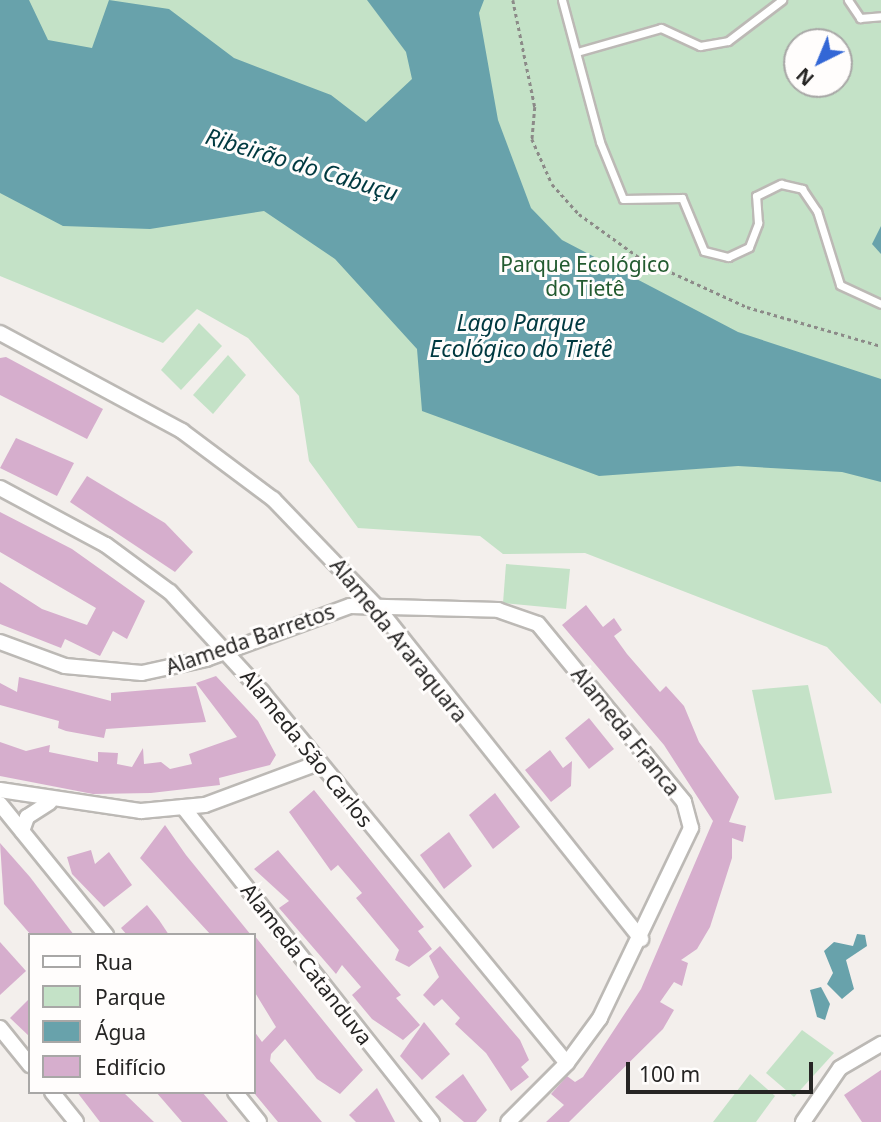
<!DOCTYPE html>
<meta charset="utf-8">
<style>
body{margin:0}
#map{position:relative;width:881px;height:1122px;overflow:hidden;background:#f3efec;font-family:"Noto Sans",sans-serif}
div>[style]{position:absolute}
.green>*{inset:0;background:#c4e2c7}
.water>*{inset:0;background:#68a2ab}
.building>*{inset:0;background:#d6aecd}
.path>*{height:2.5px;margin-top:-1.25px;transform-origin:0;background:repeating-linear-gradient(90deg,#8c8a88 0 3.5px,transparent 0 7px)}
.roads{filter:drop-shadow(2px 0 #bcb9b5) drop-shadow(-2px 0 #bcb9b5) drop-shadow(0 2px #bcb9b5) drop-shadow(0 -2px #bcb9b5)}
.service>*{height:7px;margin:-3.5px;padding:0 3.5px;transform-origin:3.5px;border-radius:3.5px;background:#fff}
.minor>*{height:14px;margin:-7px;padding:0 7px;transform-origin:7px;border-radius:7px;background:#fff}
span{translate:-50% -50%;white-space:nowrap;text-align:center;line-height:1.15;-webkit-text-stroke:6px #fffdfc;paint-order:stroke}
.park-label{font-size:21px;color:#235b30}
.street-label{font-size:21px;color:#262524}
.water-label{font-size:23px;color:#003940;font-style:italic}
.legend{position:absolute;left:28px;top:933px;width:228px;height:161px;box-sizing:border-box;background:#fffdfc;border:2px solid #a8a7a6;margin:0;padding:9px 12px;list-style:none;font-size:21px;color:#262524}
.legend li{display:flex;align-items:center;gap:14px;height:35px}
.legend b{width:35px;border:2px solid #a8a7a6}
.north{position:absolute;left:783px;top:28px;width:70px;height:70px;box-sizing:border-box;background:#fffdfc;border:2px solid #a8a7a6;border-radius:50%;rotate:223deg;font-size:19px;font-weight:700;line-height:28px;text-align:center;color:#262524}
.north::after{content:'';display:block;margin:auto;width:24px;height:32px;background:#3367d6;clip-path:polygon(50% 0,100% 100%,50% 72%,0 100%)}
.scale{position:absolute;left:626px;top:1062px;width:187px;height:32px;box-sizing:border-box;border:4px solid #262524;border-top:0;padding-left:9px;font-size:21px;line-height:24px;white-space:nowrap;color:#262524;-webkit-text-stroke:5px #fffdfc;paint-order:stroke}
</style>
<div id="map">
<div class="green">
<i style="clip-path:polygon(evenodd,0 0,881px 0,881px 704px,827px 647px,585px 553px,503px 554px,480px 536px,358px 528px,309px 461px,299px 396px,248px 338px,197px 309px,163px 343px,0 276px,0 0,797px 42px,839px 42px,839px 84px,797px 84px,797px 42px)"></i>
<i style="clip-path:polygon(199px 323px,222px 346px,181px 390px,161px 370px)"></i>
<i style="clip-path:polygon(228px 355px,246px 375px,213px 414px,193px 395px)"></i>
<i style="clip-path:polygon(506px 564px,570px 569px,566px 609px,503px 603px)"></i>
<i style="clip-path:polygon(808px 685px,832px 793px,775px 800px,752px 690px)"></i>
<i style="clip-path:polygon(802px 1030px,834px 1053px,794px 1097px,766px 1073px)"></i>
<i style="clip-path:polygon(750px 1074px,775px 1096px,756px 1122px,713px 1122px)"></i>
</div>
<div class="water">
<i style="clip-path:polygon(0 0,29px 0,48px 40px,92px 48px,109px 0,169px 9px,234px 58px,331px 95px,366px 122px,412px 79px,406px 52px,367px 0,484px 0,479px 13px,498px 120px,531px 208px,562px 240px,738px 332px,881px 379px,881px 482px,842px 472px,738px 466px,599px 476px,422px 411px,417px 349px,335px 259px,264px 211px,150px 229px,63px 226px,0 193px)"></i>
<i style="clip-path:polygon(881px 226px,881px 254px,872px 244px)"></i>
<i style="clip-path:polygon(857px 934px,865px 935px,867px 946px,846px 960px,854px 989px,842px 999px,827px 984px,833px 973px,824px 951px,834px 942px,853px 946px)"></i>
<i style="clip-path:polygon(821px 987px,830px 1004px,825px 1020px,817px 1017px,810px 990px)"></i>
</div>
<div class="building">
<i style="clip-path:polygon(6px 357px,103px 409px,87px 439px,0 395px,0 358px)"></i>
<i style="clip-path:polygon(16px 438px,74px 463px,57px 496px,0 468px)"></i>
<i style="clip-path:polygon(87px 476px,165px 523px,193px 552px,175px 572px,70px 502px)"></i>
<i style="clip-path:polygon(0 512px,72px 549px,145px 601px,127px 639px,113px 631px,100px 656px,65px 639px,61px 648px,0 624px,0 582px,42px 609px,87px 625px,96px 608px,0 552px)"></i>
<i style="clip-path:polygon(586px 605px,603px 627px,614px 618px,622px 630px,614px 636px,627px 654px,660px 692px,666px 686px,684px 706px,699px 742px,739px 797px,729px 822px,746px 826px,743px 842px,732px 838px,732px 858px,710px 927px,697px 949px,681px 960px,688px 963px,682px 986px,674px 982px,660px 1002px,674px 1010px,663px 1029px,569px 1122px,546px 1122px,564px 1105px,551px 1094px,567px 1076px,575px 1082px,583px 1077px,641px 989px,713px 821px,664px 745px,562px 625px)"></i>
<i style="clip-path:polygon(216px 676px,258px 721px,276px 755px,270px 765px,219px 778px,220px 785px,151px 793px,93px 794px,0 776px,0 742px,26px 751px,50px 745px,49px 752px,98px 762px,98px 752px,118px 753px,117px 764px,132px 767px,143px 748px,144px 764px,161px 762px,170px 769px,192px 764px,189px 754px,237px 737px,196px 683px)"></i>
<i style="clip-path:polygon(19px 677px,111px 701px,111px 693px,196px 686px,206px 722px,106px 729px,104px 738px,66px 731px,58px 728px,59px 721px,0 705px,0 683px,17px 692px)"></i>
<i style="clip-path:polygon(589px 718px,614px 749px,589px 769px,565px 738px)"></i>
<i style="clip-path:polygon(550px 750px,563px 768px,572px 761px,571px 786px,551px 802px,525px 770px)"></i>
<i style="clip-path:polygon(314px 790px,424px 927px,418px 931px,432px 949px,409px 967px,395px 960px,399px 950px,356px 898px,362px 893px,338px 865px,331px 871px,289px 812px)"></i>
<i style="clip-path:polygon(495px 793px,520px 827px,493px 849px,469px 815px)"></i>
<i style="clip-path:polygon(165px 825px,186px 855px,251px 935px,211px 935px,140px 858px)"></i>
<i style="clip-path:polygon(449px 832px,472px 866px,444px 889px,420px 855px)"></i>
<i style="clip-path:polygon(0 843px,30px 877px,74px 935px,31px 935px,4px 904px)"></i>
<i style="clip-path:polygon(91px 850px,95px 864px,109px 852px,132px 885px,104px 907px,72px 874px,67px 857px)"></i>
<i style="clip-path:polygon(278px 850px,401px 995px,396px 998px,420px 1025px,403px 1040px,372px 1019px,352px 995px,361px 987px,342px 965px,336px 974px,279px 908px,289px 901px,254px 869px)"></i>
<i style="clip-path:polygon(147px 905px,159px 920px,169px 935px,127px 935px,121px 928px)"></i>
<i style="clip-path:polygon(254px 935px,363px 1070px,340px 1094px,317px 1079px,285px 1039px,271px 1054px,270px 1061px,322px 1122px,278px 1122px,254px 1093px,254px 1031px,262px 1042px,276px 1027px,254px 991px)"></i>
<i style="clip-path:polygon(0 942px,26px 971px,0 995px)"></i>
<i style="clip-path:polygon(440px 946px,520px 1040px,529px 1060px,521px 1067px,529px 1077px,511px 1091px,486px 1053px,455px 1024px,460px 1018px,442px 999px,434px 1006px,423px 995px,439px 977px,429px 956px)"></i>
<i style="clip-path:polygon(30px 998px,30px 1037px,10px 1018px)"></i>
<i style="clip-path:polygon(424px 1022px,450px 1054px,422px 1080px,400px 1056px)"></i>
<i style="clip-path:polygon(881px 1070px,881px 1122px,862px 1122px,844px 1095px)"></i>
<i style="clip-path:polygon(463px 1074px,487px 1110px,476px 1122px,464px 1122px,435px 1097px)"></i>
<i style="clip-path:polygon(377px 1088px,395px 1122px,356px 1122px,349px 1115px)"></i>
<i style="clip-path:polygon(77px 1092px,123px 1092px,154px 1122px,100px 1122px)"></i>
<i style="clip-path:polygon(156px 1092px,202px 1092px,228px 1122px,182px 1122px)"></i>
</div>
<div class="path">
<i style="left:513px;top:0;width:109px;rotate:78.4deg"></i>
<i style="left:535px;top:107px;width:32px;rotate:95deg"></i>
<i style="left:532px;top:139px;width:49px;rotate:66deg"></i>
<i style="left:552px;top:184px;width:40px;rotate:48deg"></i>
<i style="left:579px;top:214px;width:75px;rotate:35.8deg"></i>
<i style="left:640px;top:258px;width:118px;rotate:24.6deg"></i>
<i style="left:747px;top:307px;width:140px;rotate:16.2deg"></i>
</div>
<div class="roads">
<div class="service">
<i style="left:562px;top:0;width:147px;rotate:75deg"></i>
<i style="left:600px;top:142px;width:61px;rotate:68deg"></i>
<i style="left:623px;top:199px;width:59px;rotate:-1deg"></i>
<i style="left:682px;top:198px;width:57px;rotate:67.5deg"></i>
<i style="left:704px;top:251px;width:25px;rotate:14deg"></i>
<i style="left:728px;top:257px;width:23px;rotate:-25deg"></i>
<i style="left:749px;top:247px;width:26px;rotate:-69deg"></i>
<i style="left:758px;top:223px;width:27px;rotate:-94deg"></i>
<i style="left:756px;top:196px;width:28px;rotate:-26deg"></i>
<i style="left:781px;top:184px;width:22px;rotate:13deg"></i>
<i style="left:802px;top:189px;width:27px;rotate:56deg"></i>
<i style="left:817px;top:211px;width:77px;rotate:72.7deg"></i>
<i style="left:840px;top:285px;width:45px;rotate:24.9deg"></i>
<i style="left:848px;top:0;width:22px;rotate:56deg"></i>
<i style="left:860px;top:18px;width:21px;rotate:-5deg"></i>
<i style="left:577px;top:52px;width:87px;rotate:-15.9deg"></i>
<i style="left:661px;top:28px;width:43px;rotate:24.8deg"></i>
<i style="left:700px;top:46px;width:28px;rotate:-10deg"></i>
<i style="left:728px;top:41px;width:68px;rotate:-37.2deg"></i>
</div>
<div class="minor">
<i style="left:0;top:333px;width:207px;rotate:28.3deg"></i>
<i style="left:182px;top:431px;width:114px;rotate:36.8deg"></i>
<i style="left:273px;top:499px;width:151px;rotate:46.1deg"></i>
<i style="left:378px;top:608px;width:423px;rotate:51.5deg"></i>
<i style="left:0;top:488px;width:120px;rotate:28.3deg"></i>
<i style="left:106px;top:545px;width:79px;rotate:36.3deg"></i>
<i style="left:170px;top:592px;width:136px;rotate:47.4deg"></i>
<i style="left:262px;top:692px;width:480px;rotate:50.6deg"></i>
<i style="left:0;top:642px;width:69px;rotate:20.3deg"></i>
<i style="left:65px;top:666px;width:77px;rotate:5.2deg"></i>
<i style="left:142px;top:673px;width:66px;rotate:-12.3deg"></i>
<i style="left:206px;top:659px;width:153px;rotate:-20.2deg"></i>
<i style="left:350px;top:606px;width:148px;rotate:1.5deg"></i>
<i style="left:498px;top:610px;width:42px;rotate:19.3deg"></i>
<i style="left:538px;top:624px;width:230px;rotate:50.6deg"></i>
<i style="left:684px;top:802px;width:27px;rotate:75deg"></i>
<i style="left:691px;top:828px;width:211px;rotate:115.6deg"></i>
<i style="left:600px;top:1018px;width:56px;rotate:126.3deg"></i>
<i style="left:567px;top:1063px;width:83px;rotate:135deg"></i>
<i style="left:0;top:790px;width:143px;rotate:8.5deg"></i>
<i style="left:141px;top:811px;width:64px;rotate:-5.4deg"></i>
<i style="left:205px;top:805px;width:121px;rotate:-20.4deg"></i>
<i style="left:0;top:804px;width:169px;rotate:51deg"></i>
<i style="left:183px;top:807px;width:402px;rotate:51.7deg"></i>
<i style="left:22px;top:831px;width:15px;rotate:-70deg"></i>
<i style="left:27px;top:817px;width:27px;rotate:-33deg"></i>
<i style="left:0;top:1028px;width:48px;rotate:51deg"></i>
<i style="left:52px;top:1092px;width:38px;rotate:51deg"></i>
<i style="left:235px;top:1092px;width:38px;rotate:51deg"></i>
<i style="left:803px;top:1122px;width:65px;rotate:-55.6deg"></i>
<i style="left:840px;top:1068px;width:48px;rotate:-30.3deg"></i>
</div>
</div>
<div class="park-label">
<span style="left:585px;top:276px">Parque Ecológico<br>do Tietê</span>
</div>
<div class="street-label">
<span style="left:250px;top:639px;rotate:-19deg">Alameda Barretos</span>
<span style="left:399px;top:640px;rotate:51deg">Alameda Araraquara</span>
<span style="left:626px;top:731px;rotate:51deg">Alameda Franca</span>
<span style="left:307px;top:748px;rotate:51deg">Alameda São Carlos</span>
<span style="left:307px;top:964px;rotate:52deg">Alameda Catanduva</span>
</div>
<div class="water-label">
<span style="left:302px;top:164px;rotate:17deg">Ribeirão do Cabuçu</span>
<span style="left:521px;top:335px">Lago Parque<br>Ecológico do Tietê</span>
</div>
<ul class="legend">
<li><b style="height:9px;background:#fff"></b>Rua</li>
<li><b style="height:19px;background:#c4e2c7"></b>Parque</li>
<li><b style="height:19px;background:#68a2ab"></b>Água</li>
<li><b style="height:19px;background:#d6aecd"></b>Edifício</li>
</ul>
<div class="north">N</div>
<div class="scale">100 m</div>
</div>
